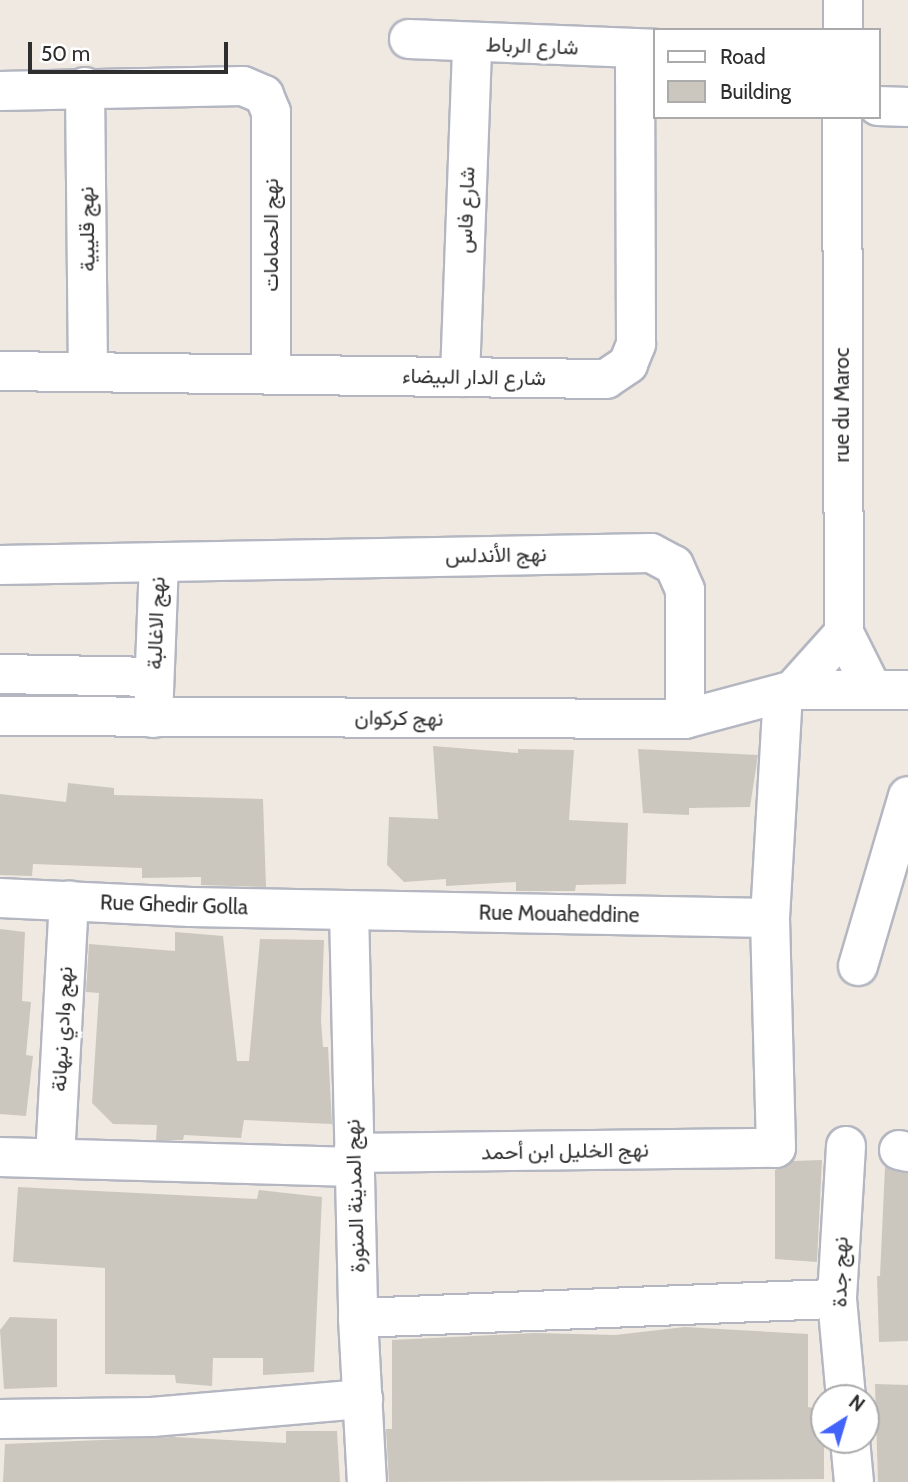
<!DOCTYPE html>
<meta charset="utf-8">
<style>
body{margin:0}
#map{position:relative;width:908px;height:1482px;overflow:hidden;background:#efe9e1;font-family:Cabin,Vazirmatn,sans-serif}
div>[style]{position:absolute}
.building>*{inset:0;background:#cbc7bf}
.roads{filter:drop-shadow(2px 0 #b4b7c1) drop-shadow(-2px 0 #b4b7c1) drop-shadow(0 2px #b4b7c1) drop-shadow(0 -2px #b4b7c1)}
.minor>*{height:38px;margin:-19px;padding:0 19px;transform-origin:19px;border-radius:19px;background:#fff}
span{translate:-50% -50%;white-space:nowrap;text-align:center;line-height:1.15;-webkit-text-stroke:7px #fff;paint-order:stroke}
.street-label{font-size:21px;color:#2e2e2e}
.legend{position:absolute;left:653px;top:28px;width:228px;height:91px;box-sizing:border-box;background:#fff;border:2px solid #ababab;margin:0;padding:9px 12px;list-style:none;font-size:21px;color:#2e2e2e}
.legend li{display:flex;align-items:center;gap:14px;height:35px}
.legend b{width:35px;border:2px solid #ababab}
.north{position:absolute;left:810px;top:1384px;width:70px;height:70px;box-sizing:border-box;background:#fff;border:2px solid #ababab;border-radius:50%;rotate:37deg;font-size:19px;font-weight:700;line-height:28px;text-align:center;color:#2e2e2e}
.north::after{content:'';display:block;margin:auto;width:24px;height:32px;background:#4264fb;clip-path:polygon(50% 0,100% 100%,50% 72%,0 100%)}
.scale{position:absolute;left:28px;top:42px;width:200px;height:32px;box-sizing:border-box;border:4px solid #2e2e2e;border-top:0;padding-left:9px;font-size:21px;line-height:24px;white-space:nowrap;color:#2e2e2e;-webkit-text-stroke:5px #fff;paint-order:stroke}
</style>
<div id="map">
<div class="building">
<i style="clip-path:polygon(433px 746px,518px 753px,518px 749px,574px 750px,569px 820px,628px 823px,626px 884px,576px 885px,575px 891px,516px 891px,516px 882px,446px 886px,446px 879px,404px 882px,387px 865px,389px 817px,438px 819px)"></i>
<i style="clip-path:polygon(638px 749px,758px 755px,750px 807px,689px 808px,689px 815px,643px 813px)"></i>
<i style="clip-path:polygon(68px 783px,114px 788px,114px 795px,263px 799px,266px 887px,201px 885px,201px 877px,142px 878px,142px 868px,33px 864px,32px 876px,0 875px,0 794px,66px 802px)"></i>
<i style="clip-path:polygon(0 929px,25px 932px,22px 1001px,31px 1002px,26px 1055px,33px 1056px,26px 1116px,0 1114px)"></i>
<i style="clip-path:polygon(175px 932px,223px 936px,237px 1061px,249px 1061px,260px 939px,324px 940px,321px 1021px,323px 1047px,328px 1047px,332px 1124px,244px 1120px,241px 1138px,184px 1135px,183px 1140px,156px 1140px,157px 1125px,113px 1124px,92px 1103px,99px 993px,86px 992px,89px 944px,175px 951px)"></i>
<i style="clip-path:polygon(822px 1160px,817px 1262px,775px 1259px,775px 1170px,793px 1161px)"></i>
<i style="clip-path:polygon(885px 1167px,908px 1173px,908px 1341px,879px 1342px,877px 1276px,880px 1276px)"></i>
<i style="clip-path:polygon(18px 1187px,257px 1199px,259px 1190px,322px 1197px,314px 1372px,263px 1375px,263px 1358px,213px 1358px,212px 1386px,176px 1383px,175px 1375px,105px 1374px,105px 1268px,13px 1262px)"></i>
<i style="clip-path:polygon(10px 1317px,57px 1319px,57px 1387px,4px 1389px,0 1330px)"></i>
<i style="clip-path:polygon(685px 1327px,808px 1334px,808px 1407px,824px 1410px,824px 1479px,389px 1482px,386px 1429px,392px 1429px,392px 1340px,535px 1333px,615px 1335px)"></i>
<i style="clip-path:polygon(875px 1384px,908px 1385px,908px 1482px,878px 1482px)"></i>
<i style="clip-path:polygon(286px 1431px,337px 1431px,340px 1482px,3px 1482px,5px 1444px,173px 1437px,286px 1443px)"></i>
</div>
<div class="roads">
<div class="minor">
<i style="left:843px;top:0;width:30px;rotate:90deg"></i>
<i style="left:409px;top:39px;width:245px;rotate:2.3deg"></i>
<i style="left:85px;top:87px;width:284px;rotate:89.4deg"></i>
<i style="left:0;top:91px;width:243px;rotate:-1.2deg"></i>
<i style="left:243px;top:86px;width:23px;rotate:23deg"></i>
<i style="left:264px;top:95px;width:18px;rotate:68deg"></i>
<i style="left:271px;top:112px;width:263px;rotate:90deg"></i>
<i style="left:878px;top:106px;width:30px;rotate:2deg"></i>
<i style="left:842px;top:117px;width:516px;rotate:89.78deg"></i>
<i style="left:844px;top:633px;width:60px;rotate:63.4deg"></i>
<i style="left:0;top:371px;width:606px;rotate:0.76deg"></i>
<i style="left:606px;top:379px;width:27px;rotate:-34deg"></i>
<i style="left:628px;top:364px;width:22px;rotate:-68deg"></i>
<i style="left:636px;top:344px;width:294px;rotate:-90.2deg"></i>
<i style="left:460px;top:377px;width:334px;rotate:-87.9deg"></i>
<i style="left:0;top:565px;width:651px;rotate:-1.06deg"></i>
<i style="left:651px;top:553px;width:26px;rotate:28deg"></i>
<i style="left:674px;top:565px;width:27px;rotate:66deg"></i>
<i style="left:685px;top:590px;width:129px;rotate:90deg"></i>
<i style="left:0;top:674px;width:154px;rotate:1.1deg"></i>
<i style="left:793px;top:690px;width:76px;rotate:-48.2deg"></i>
<i style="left:0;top:716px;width:685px;rotate:0.25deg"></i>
<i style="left:685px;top:719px;width:112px;rotate:-15deg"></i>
<i style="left:793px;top:690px;width:115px"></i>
<i style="left:153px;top:718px;width:156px;rotate:-87.8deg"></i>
<i style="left:0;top:898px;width:191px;rotate:2.7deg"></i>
<i style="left:191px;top:907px;width:579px;rotate:1.09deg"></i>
<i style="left:349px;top:910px;width:408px;rotate:88.7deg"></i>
<i style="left:358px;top:1318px;width:164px;rotate:86.9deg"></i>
<i style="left:858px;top:966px;width:177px;rotate:-73.6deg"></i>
<i style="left:846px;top:1146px;width:153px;rotate:93.4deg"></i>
<i style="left:837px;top:1299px;width:99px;rotate:84.8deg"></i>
<i style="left:899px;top:1150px;width:9px;rotate:13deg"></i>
<i style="left:353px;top:1153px;width:423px;rotate:-0.7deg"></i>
<i style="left:776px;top:1148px;width:230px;rotate:-91.5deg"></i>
<i style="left:770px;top:918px;width:225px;rotate:-86.7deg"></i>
<i style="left:0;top:1157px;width:354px;rotate:1.6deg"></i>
<i style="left:55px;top:1158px;width:258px;rotate:-86.9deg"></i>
<i style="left:358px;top:1318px;width:479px;rotate:-2.3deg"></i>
<i style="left:0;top:1419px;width:152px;rotate:-0.8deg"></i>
<i style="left:152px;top:1417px;width:212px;rotate:-4.9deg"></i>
<i style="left:850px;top:1440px;width:42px;rotate:84.6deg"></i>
</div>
</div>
<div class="street-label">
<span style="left:532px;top:46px;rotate:2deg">شارع الرباط</span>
<span style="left:466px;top:210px;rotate:-88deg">شارع فاس</span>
<span style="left:87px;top:229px;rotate:-91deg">نهج قليبية</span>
<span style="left:271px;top:235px;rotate:-90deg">نهج الحمامات</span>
<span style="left:474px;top:377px;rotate:1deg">شارع الدار البيضاء</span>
<span style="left:842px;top:405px;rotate:-90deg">rue du Maroc</span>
<span style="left:496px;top:555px;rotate:-1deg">نهج الأندلس</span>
<span style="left:156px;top:623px;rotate:-88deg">نهج الاغالبة</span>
<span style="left:399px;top:718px;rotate:1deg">نهج كركوان</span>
<span style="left:174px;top:905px;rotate:2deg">Rue Ghedir Golla</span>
<span style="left:559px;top:914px;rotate:1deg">Rue Mouaheddine</span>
<span style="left:62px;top:1029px;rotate:-87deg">نهج وادي نبهانة</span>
<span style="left:565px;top:1151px;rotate:-1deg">نهج الخليل ابن أحمد</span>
<span style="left:355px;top:1196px;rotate:-92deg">نهج المدينة المنورة</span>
<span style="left:840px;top:1272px;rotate:-89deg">نهج جدة</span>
</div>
<ul class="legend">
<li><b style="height:9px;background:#fff"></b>Road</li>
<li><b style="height:19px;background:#cbc7bf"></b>Building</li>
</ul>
<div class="north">N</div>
<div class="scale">50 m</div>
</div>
